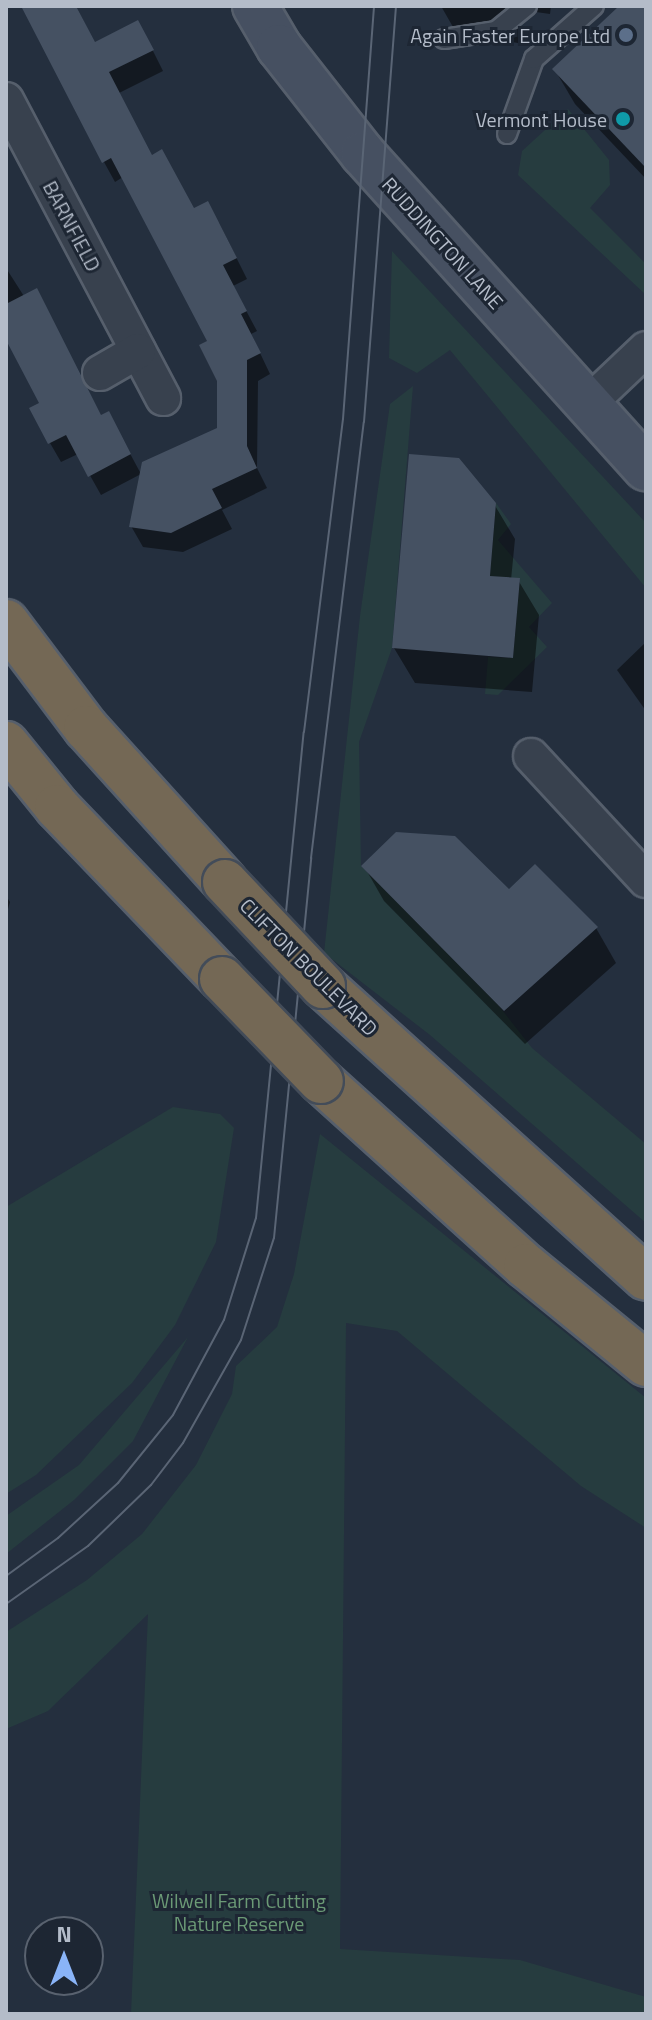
<!DOCTYPE html>
<style>
body{margin:0}
#map{position:relative;width:652px;height:2020px;overflow:hidden;background:#242f3e;font-family:"Titillium Web",sans-serif}
div>[style]{position:absolute}
.green>*{inset:0;background:#263c3f}
.shadow>*{inset:0;background:#0007}
.building>*{inset:0;background:#455162}
.roads{filter:drop-shadow(2px 0 #565f6c) drop-shadow(-2px 0 #565f6c) drop-shadow(0 2px #565f6c) drop-shadow(0 -2px #565f6c)}
.lane>*{height:18px;margin:-9px;padding:0 9px;transform-origin:9px;border-radius:9px;background:#38414e}
.street>*{height:34px;margin:-17px;padding:0 17px;transform-origin:17px;border-radius:17px;background:#38414e}
.secondary>*{height:44px;margin:-22px;padding:0 22px;transform-origin:22px;border-radius:22px;background:#465061}
.highway>*{height:44px;margin:-22px;padding:0 22px;transform-origin:22px;border-radius:22px;background:#746855}
.tram>*{height:2px;margin:-1px;padding:0 1px;transform-origin:1px;border-radius:1px;background:#5a6575}
.bridges{filter:drop-shadow(2px 0 #434c59) drop-shadow(-2px 0 #434c59) drop-shadow(0 2px #434c59) drop-shadow(0 -2px #434c59)}
.highway-bridge>*{height:44px;margin:-22px;padding:0 22px;transform-origin:22px;border-radius:22px;background:#746855}
.dots>*{width:22px;height:22px;translate:-50% -50%;box-sizing:border-box;border:4px solid #1d2633;border-radius:50%}
span{translate:-50% -50%;white-space:nowrap;text-align:center;line-height:1.15;-webkit-text-stroke:6px #1d2633;paint-order:stroke}
.poi-label{font-size:20px;color:#b4bcc9}
.right{translate:-100% -50%;text-align:right}
.street-label{font-size:20px;color:#b4bcc9}
.park-label{font-size:20px;color:#6b9a76}
.frame{position:absolute;inset:0;border:8px solid #b4bcc9;pointer-events:none}
.north{position:absolute;left:24px;top:1916px;width:80px;height:80px;box-sizing:border-box;background:#1d2633;border:2px solid #59626f;border-radius:50%;rotate:0deg;font-size:22px;font-weight:700;line-height:32px;text-align:center;color:#b4bcc9}
.north::after{content:'';display:block;margin:auto;width:28px;height:36px;background:#8ab4f8;clip-path:polygon(50% 0,100% 100%,50% 72%,0 100%)}
</style>
<div id="map">
<div class="green">
<i style="clip-path:polygon(568px 109px,609px 160px,610px 185px,590px 208px,646px 264px,646px 295px,518px 175px,522px 151px)"></i>
<i style="clip-path:polygon(392px 251px,646px 523px,646px 588px,450px 350px,417px 373px,389px 358px)"></i>
<i style="clip-path:polygon(413px 386px,392px 648px,359px 742px,361px 866px,499px 1006px,532px 1048px,646px 1144px,646px 1223px,430px 1035px,324px 953px,360px 616px,390px 404px)"></i>
<i style="clip-path:polygon(496px 503px,511px 524px,498px 540px,552px 603px,529px 627px,547px 647px,498px 695px,485px 694px,488px 657px,513px 658px,520px 579px,490px 576px)"></i>
<i style="clip-path:polygon(173px 1107px,220px 1114px,234px 1128px,216px 1242px,175px 1325px,132px 1383px,36px 1475px,6px 1494px,6px 1207px)"></i>
<i style="clip-path:polygon(320px 1134px,646px 1398px,646px 1528px,581px 1486px,397px 1331px,346px 1323px,340px 1949px,520px 1960px,646px 1997px,646px 2014px,131px 2014px,148px 1614px,48px 1711px,6px 1729px,6px 1632px,87px 1580px,142px 1534px,196px 1465px,232px 1394px,236px 1366px,277px 1327px,294px 1274px)"></i>
<i style="clip-path:polygon(188px 1337px,133px 1441px,74px 1500px,6px 1554px,6px 1516px,79px 1465px)"></i>
</div>
<div class="shadow">
<i style="clip-path:polygon(23px 6px,76px 6px,95px 44px,149px 43px,163px 71px,119px 93px,152px 157px,194px 210px,219px 223px,247px 279px,233px 286px,257px 331px,251px 334px,270px 374px,258px 381px,257px 468px,267px 488px,222px 510px,232px 529px,183px 552px,143px 547px,131px 526px,219px 429px,219px 380px,210px 342px,123px 177px,115px 182px,104px 162px)"></i>
<i style="clip-path:polygon(441px 6px,551px 6px,550px 14px,522px 10px,518px 43px,457px 34px)"></i>
<i style="clip-path:polygon(622px 6px,646px 6px,646px 179px,575px 104px,555px 70px)"></i>
<i style="clip-path:polygon(6px 268px,101px 417px,119px 433px,141px 474px,101px 495px,78px 454px,61px 462px,50px 443px,41px 404px,6px 336px)"></i>
<i style="clip-path:polygon(494px 504px,515px 539px,511px 580px,518px 580px,539px 615px,532px 692px,415px 683px,394px 648px)"></i>
<i style="clip-path:polygon(646px 642px,646px 711px,617px 670px)"></i>
<i style="clip-path:polygon(364px 866px,509px 891px,596px 928px,616px 963px,525px 1044px,384px 901px)"></i>
<i style="clip-path:polygon(6px 896px,10px 902px,6px 916px)"></i>
</div>
<div class="building">
<i style="clip-path:polygon(21px 6px,76px 6px,95px 42px,138px 20px,154px 50px,109px 72px,152px 155px,162px 149px,194px 208px,208px 201px,237px 258px,223px 265px,247px 311px,241px 314px,261px 353px,247px 360px,247px 446px,257px 468px,212px 489px,222px 508px,171px 533px,129px 527px,142px 462px,217px 428px,217px 381px,199px 345px,207px 341px,111px 158px,102px 163px)"></i>
<i style="clip-path:polygon(619px 6px,646px 6px,646px 168px,552px 69px)"></i>
<i style="clip-path:polygon(37px 288px,101px 415px,109px 411px,131px 454px,88px 477px,66px 435px,48px 444px,29px 408px,39px 403px,6px 340px,6px 304px)"></i>
<i style="clip-path:polygon(409px 454px,459px 458px,496px 503px,490px 576px,520px 578px,513px 658px,392px 648px)"></i>
<i style="clip-path:polygon(396px 832px,455px 836px,509px 889px,535px 864px,598px 927px,504px 1011px,361px 866px)"></i>
</div>
<div class="roads">
<div class="lane">
<i style="left:444px;top:39px;width:53px;rotate:-8.7deg"></i>
<i style="left:496px;top:31px;width:40px;rotate:-39deg"></i>
<i style="left:507px;top:134px;width:80px;rotate:-70.2deg"></i>
<i style="left:534px;top:59px;width:80px;rotate:-41.5deg"></i>
</div>
<div class="street">
<i style="left:6px;top:100px;width:337px;rotate:62.2deg"></i>
<i style="left:100px;top:373px;width:44px;rotate:-30.1deg"></i>
<i style="left:587px;top:405px;width:81px;rotate:-43.5deg"></i>
<i style="left:531px;top:756px;width:169px;rotate:47.2deg"></i>
</div>
<div class="secondary">
<i style="left:255px;top:6px;width:48px;rotate:59.7deg"></i>
<i style="left:279px;top:47px;width:136px;rotate:51.9deg"></i>
<i style="left:363px;top:154px;width:423px;rotate:48deg"></i>
</div>
<div class="highway">
<i style="left:6px;top:622px;width:133px;rotate:53deg"></i>
<i style="left:86px;top:728px;width:207px;rotate:47.9deg"></i>
<i style="left:6px;top:744px;width:81px;rotate:51deg"></i>
<i style="left:57px;top:807px;width:238px;rotate:46.2deg"></i>
<i style="left:323px;top:986px;width:435px;rotate:42.1deg"></i>
<i style="left:321px;top:1081px;width:276px;rotate:42.1deg"></i>
<i style="left:526px;top:1266px;width:155px;rotate:39.2deg"></i>
</div>
</div>
<div class="tram">
<i style="left:6px;top:1576px;width:64px;rotate:-36.2deg"></i>
<i style="left:58px;top:1538px;width:81px;rotate:-42.5deg"></i>
<i style="left:118px;top:1483px;width:87px;rotate:-51deg"></i>
<i style="left:173px;top:1415px;width:108px;rotate:-61.8deg"></i>
<i style="left:224px;top:1320px;width:107px;rotate:-72.6deg"></i>
<i style="left:256px;top:1218px;width:488px;rotate:-84.4deg"></i>
<i style="left:304px;top:732px;width:315px;rotate:-82.9deg"></i>
<i style="left:343px;top:419px;width:414px;rotate:-85.7deg"></i>
<i style="left:6px;top:1604px;width:100px;rotate:-35.3deg"></i>
<i style="left:88px;top:1546px;width:88px;rotate:-44.1deg"></i>
<i style="left:151px;top:1485px;width:53px;rotate:-52.7deg"></i>
<i style="left:183px;top:1443px;width:118px;rotate:-60.6deg"></i>
<i style="left:241px;top:1340px;width:107px;rotate:-72.1deg"></i>
<i style="left:274px;top:1238px;width:382px;rotate:-84.4deg"></i>
<i style="left:311px;top:858px;width:439px;rotate:-83.1deg"></i>
<i style="left:364px;top:422px;width:417px;rotate:-85.6deg"></i>
</div>
<div class="bridges">
<div class="highway-bridge">
<i style="left:225px;top:882px;width:143px;rotate:46.7deg"></i>
<i style="left:222px;top:979px;width:142px;rotate:45.9deg"></i>
</div>
</div>
<div class="dots">
<i style="left:626px;top:35px;background:#5c6f8a"></i>
<i style="left:623px;top:119px;background:#0f9aa8"></i>
</div>
<div class="poi-label">
<span class="right" style="left:610px;top:35px">Again Faster Europe Ltd</span>
<span class="right" style="left:607px;top:119px">Vermont House</span>
</div>
<div class="street-label">
<span style="left:72px;top:226px;rotate:62deg">BARNFIELD</span>
<span style="left:443px;top:243px;rotate:48deg">RUDDINGTON LANE</span>
<span style="left:309px;top:967px;rotate:45deg">CLIFTON BOULEVARD</span>
</div>
<div class="park-label">
<span style="left:239px;top:1912px">Wilwell Farm Cutting<br>Nature Reserve</span>
</div>
<div class="frame"></div>
<div class="north">N</div>
</div>
